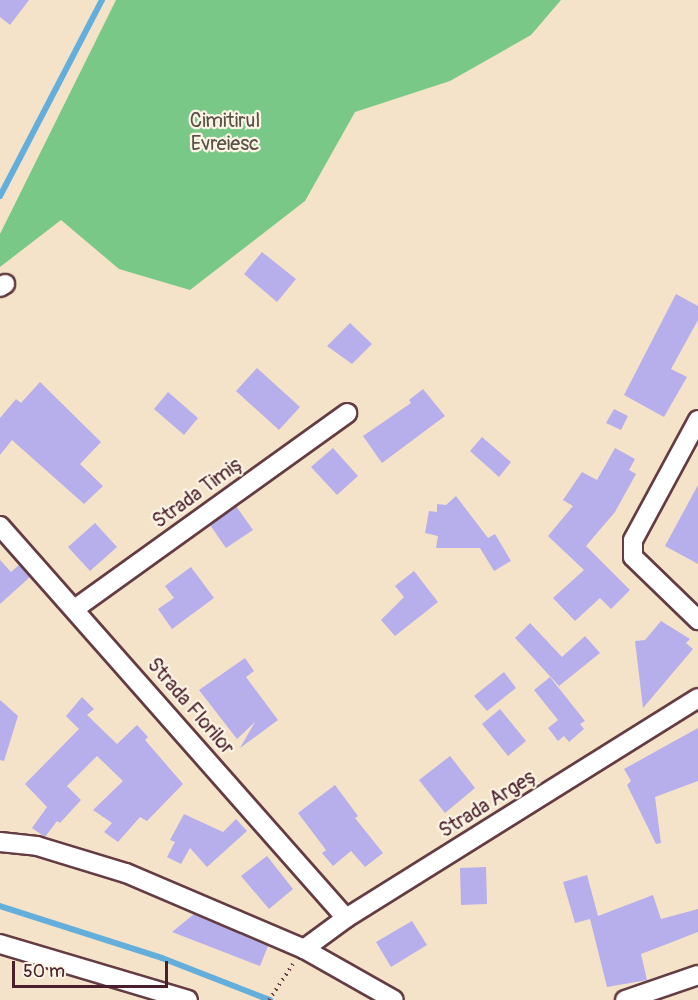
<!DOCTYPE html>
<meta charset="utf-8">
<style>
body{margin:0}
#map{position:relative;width:698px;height:1000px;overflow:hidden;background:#f4e3c8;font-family:Pangolin,sans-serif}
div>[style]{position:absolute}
.green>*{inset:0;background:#79c888}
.stream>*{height:6px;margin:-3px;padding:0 3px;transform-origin:3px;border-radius:3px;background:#64aedc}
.building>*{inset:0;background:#b7afeb}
.path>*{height:4px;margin-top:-2px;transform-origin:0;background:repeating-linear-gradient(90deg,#643c43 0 1.5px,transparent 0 6px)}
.roads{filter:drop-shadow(2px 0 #643c43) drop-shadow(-2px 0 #643c43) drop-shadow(0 2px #643c43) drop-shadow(0 -2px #643c43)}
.minor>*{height:18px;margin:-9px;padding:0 9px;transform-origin:9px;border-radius:9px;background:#fff}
span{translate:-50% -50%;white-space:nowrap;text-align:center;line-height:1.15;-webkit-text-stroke:4.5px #fcf5e5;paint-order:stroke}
.park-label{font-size:20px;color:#585247}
.street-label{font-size:20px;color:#4a1f2b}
.scale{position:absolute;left:12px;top:961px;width:156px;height:27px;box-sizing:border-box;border:3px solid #4a1f2b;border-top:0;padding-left:8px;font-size:18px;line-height:21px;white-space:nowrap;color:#4a1f2b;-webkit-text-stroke:4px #fcf5e5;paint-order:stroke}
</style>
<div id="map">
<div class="green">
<i style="clip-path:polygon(116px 0,561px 0,531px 35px,450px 81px,355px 112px,305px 201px,190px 290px,119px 269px,61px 220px,0 267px,0 234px)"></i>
</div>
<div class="stream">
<i style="left:0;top:196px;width:221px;rotate:-62.5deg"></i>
<i style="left:0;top:906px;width:170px;rotate:17.8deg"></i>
<i style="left:162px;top:958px;width:116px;rotate:21.3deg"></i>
</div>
<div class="building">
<i style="clip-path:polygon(0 0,29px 0,10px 25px,0 17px)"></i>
<i style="clip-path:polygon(262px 252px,296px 279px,277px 302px,244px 274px)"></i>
<i style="clip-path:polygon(676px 294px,698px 306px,698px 320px,671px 369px,687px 377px,664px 417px,624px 395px)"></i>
<i style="clip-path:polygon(350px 323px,372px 344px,352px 364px,327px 346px)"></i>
<i style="clip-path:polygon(257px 368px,300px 407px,279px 430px,236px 391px)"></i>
<i style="clip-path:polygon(40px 382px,101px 442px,80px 464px,103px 486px,84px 504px,12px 440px,0 455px,0 418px,16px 399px,21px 403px)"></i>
<i style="clip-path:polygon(423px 389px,445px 416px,382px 463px,363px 436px,411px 403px,409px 400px)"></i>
<i style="clip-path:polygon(168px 392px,198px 418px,184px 435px,154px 409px)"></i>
<i style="clip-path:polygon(614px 409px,628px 416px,621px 430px,606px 423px)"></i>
<i style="clip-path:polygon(482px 437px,511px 462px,499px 477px,470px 451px)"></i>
<i style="clip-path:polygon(333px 448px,358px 476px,337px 495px,311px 467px)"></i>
<i style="clip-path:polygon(615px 448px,635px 459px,629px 470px,636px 474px,615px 512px,586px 546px,630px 590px,611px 609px,600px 598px,575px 621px,553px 598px,584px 570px,548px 536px,573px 506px,563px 500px,582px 472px,597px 480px)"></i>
<i style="clip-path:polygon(698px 485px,698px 564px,665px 546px)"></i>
<i style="clip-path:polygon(456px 496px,488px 538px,495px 534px,511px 561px,494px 571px,480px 548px,436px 548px,438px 536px,425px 533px,429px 511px,437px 512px,437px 504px,446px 505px)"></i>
<i style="clip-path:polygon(236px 506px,253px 530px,226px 548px,210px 525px)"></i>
<i style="clip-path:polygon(95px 523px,117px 547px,90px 571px,68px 547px)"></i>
<i style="clip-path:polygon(0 560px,11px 572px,19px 565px,30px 577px,0 604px)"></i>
<i style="clip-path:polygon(191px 567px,214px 598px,172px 629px,158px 609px,174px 598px,165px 586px)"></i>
<i style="clip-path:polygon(414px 571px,438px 602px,395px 636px,381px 620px,404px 597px,395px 586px)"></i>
<i style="clip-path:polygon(661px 621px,690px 639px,686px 643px,693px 649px,643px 708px,635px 641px,645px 640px)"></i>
<i style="clip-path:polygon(530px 623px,562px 657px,585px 636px,600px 653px,559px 686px,515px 638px)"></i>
<i style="clip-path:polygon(245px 658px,254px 671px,246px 677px,278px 720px,240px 748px,255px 722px,237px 739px,199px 690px)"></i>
<i style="clip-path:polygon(504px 672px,516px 688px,487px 711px,474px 696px)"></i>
<i style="clip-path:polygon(550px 677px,585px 721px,580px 724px,584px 729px,569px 742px,564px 736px,558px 741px,548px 728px,558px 720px,534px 690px)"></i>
<i style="clip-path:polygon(82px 697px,94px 709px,87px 715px,117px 744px,137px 725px,148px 737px,145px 740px,183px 784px,147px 821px,140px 817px,118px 842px,104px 832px,112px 823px,93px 810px,123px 781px,97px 756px,67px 786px,81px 800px,60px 823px,57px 821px,45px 837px,32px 828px,47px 807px,25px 784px,79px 729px,66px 716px)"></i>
<i style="clip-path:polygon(0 700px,18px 716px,4px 761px,0 760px)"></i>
<i style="clip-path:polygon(500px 709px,526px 741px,508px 756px,482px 724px)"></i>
<i style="clip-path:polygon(698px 728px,698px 781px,655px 797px,661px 843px,656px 844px,627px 785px,631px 781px,624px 769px)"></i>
<i style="clip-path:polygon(450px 756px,475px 788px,445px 813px,419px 780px)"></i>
<i style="clip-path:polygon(335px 785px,358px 816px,355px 818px,383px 853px,365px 867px,351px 851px,333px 866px,322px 853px,326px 850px,298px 813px)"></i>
<i style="clip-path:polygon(184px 814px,223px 832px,236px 819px,247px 831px,207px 867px,190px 848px,181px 864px,167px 857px,175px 842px,170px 840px)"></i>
<i style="clip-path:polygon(267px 856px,293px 889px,269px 909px,241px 876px)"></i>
<i style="clip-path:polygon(486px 867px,487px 904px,461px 905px,460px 868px)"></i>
<i style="clip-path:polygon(587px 875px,598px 916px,653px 895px,661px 919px,698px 909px,698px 932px,641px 954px,647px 980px,607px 987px,590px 919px,575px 923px,563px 882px)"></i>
<i style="clip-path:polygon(194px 914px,268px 946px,260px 966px,172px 932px)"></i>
<i style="clip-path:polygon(412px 921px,427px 945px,391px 967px,376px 942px)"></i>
</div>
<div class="path">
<i style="left:269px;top:1000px;width:43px;rotate:-56.3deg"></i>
</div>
<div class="roads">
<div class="minor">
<i style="left:0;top:287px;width:6px;rotate:-31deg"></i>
<i style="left:698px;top:420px;width:136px;rotate:118.4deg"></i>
<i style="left:633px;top:540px;width:17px;rotate:90deg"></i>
<i style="left:633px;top:557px;width:91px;rotate:44.1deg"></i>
<i style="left:0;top:526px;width:523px;rotate:48.57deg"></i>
<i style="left:76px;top:608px;width:334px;rotate:-35.7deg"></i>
<i style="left:0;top:842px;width:37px;rotate:6deg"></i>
<i style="left:37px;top:846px;width:93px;rotate:16.9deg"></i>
<i style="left:126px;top:873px;width:194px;rotate:23.1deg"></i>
<i style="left:304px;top:949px;width:103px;rotate:29.5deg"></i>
<i style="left:0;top:944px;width:196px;rotate:16.6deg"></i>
<i style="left:304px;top:949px;width:52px;rotate:-36.4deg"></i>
<i style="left:346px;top:918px;width:415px;rotate:-32deg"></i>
<i style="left:625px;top:1000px;width:77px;rotate:-18.9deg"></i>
</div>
</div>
<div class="park-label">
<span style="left:225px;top:132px">Cimitirul<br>Evreiesc</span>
</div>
<div class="street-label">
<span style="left:198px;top:492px;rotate:-36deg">Strada Timiș</span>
<span style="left:191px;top:706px;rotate:49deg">Strada Florilor</span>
<span style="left:488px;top:803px;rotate:-32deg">Strada Argeș</span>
</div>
<div class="scale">50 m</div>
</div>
